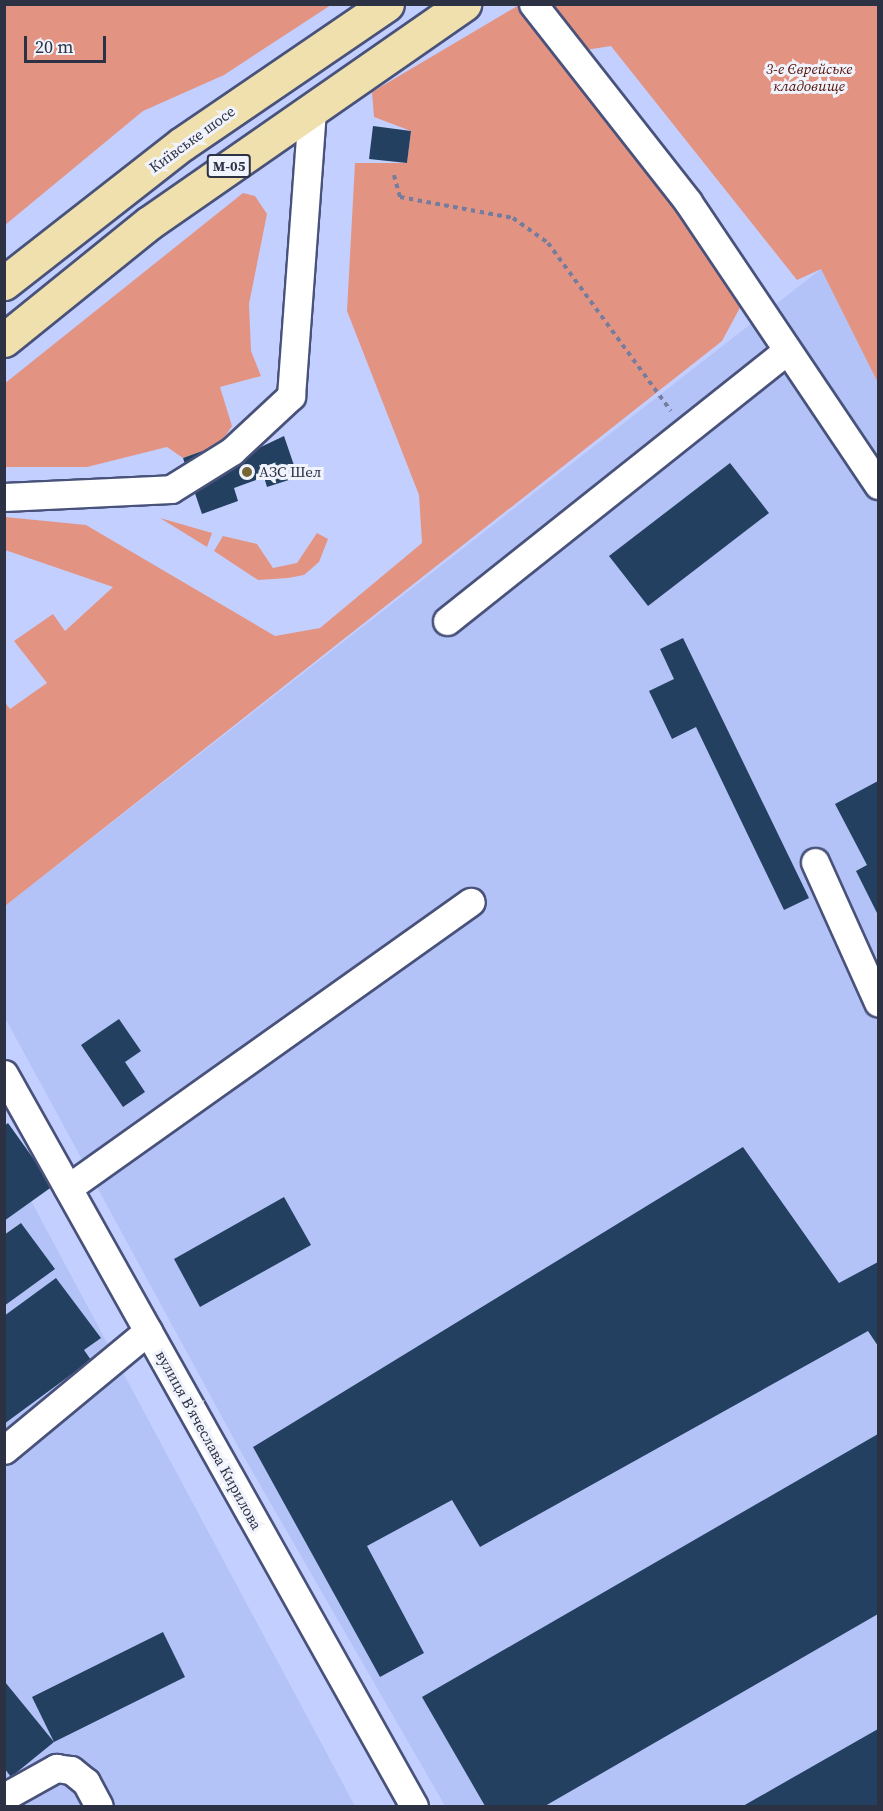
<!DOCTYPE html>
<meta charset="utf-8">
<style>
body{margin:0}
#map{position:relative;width:883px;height:1811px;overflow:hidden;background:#c3d0ff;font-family:"Source Serif 4",serif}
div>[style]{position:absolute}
.built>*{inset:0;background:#b4c3f7}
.green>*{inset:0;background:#e39382}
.building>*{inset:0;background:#234060}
.path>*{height:4px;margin-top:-2px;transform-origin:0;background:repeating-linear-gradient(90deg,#747d9e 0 4.5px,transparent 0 9px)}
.roads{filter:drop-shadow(2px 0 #48527a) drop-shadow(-2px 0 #48527a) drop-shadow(0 2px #48527a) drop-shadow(0 -2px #48527a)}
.minor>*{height:27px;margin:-13.5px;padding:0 13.5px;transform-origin:13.5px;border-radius:13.5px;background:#fff}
.major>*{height:33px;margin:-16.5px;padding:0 16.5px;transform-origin:16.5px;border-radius:16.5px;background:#f0e0ad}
.dots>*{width:16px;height:16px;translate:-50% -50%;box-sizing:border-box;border:3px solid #f0f3fc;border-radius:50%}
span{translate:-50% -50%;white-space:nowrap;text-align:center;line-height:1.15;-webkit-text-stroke:6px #f0f3fc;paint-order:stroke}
.shield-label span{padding:2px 4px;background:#f0f3fc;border:2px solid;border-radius:4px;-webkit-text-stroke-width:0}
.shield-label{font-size:14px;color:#2c3144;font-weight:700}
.park-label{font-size:15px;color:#531005;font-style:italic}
.street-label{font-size:15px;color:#2c3144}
.poi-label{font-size:15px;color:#2c3144}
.left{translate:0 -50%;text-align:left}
.frame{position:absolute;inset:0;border:6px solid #2c3144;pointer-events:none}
.scale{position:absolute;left:24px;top:36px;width:82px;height:27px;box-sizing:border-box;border:3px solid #2c3144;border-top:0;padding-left:8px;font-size:18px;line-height:21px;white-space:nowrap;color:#2c3144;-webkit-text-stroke:4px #f0f3fc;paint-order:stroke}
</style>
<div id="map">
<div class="built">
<i style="clip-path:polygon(821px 269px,878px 383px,878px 1806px,445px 1806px,241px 1452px,5px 1018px,5px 906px)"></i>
<i style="clip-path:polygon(5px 1152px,355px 1806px,5px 1806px)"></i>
</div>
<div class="green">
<i style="clip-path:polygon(5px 4px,331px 4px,331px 5px,224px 75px,143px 111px,5px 225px)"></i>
<i style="clip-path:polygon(519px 5px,878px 5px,878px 383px,821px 269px,797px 280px,611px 46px,560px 54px,749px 291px,722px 341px,5px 906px,4px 701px,10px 709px,47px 683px,14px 641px,53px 614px,65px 631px,113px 587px,5px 550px,5px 517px,86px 525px,275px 636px,320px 628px,422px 543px,419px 495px,347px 311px,355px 163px,407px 163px,411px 131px,374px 117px,372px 92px)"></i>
<i style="clip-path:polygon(243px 193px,255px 196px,267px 214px,249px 304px,251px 351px,261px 376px,220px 387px,232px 426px,219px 445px,183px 458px,167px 447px,87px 467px,5px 467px,4px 384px)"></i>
<i style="clip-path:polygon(160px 518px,212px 533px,207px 547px)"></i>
<i style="clip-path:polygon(317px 533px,328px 539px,319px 562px,304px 575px,288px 578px,258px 580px,214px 551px,223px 536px,257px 544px,273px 568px,297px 563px)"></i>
</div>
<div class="building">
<i style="clip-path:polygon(373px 126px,411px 131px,407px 163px,369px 159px)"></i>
<i style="clip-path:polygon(284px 436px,298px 477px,267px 487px,264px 477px,234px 488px,238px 501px,202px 514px,183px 458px,219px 445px,225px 464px)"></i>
<i style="clip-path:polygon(730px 463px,769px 513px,648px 606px,609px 556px)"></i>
<i style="clip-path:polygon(683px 638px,809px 898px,784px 910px,696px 727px,672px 739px,649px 691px,674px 679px,660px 649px)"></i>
<i style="clip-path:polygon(878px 781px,878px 915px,856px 871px,867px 865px,835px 804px)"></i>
<i style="clip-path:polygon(119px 1019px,141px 1051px,125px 1062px,145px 1092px,123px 1107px,81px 1045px)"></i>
<i style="clip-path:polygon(8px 1123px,53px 1186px,4px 1221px,4px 1126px)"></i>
<i style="clip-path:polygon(743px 1147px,839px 1283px,878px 1262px,878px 1346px,868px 1331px,480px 1547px,452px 1500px,367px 1546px,424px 1653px,380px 1677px,253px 1447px)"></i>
<i style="clip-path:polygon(284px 1197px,311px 1245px,200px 1307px,174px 1259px)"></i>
<i style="clip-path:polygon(21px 1223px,55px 1269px,4px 1306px,4px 1235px)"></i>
<i style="clip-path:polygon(56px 1278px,101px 1338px,84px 1350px,91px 1360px,4px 1424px,4px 1316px)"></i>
<i style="clip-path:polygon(878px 1434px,878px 1614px,545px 1806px,485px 1806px,422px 1697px)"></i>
<i style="clip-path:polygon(163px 1632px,185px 1677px,54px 1742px,32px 1697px)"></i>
<i style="clip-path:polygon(5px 1682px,54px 1742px,11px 1777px,5px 1769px)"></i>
<i style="clip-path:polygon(878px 1729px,878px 1806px,743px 1806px)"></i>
</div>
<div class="path">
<i style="left:394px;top:175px;width:23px;rotate:75deg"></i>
<i style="left:400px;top:197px;width:115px;rotate:10.5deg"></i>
<i style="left:513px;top:218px;width:43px;rotate:35.5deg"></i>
<i style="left:548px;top:243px;width:208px;rotate:53.8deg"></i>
</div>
<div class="roads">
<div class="minor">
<i style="left:533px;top:4px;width:251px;rotate:51.9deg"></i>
<i style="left:688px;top:202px;width:341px;rotate:56.1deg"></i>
<i style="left:4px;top:497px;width:167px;rotate:-2.7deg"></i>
<i style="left:171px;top:489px;width:72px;rotate:-31.9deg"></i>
<i style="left:232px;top:451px;width:81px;rotate:-43deg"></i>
<i style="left:291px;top:396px;width:289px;rotate:-85.8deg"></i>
<i style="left:447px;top:621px;width:433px;rotate:-38.5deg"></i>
<i style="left:815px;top:862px;width:154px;rotate:65.8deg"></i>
<i style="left:4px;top:1074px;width:839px;rotate:60.75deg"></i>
<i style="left:68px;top:1188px;width:494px;rotate:-35.4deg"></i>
<i style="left:4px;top:1450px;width:187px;rotate:-39.6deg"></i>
<i style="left:4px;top:1797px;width:60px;rotate:-29.1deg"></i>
<i style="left:56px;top:1768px;width:15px;rotate:8deg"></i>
<i style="left:71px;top:1770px;width:19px;rotate:39deg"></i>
<i style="left:86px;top:1782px;width:27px;rotate:62deg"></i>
</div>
<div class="major">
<i style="left:4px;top:283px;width:226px;rotate:-38deg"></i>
<i style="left:182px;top:144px;width:248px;rotate:-34.3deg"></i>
<i style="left:4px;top:340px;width:186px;rotate:-38.9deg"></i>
<i style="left:149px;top:223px;width:384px;rotate:-34.8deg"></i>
</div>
</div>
<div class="dots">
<i style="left:247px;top:472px;background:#756633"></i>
</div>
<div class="shield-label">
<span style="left:229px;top:166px">М-05</span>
</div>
<div class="park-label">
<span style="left:809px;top:77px">3-е Єврейське<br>кладовище</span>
</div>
<div class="street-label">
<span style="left:192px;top:139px;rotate:-36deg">Київське шосе</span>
<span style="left:209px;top:1440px;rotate:61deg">вулиця Вʼячеслава Кирилова</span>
</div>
<div class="poi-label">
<span class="left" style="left:259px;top:472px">АЗС Шел</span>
</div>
<div class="frame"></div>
<div class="scale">20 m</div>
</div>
